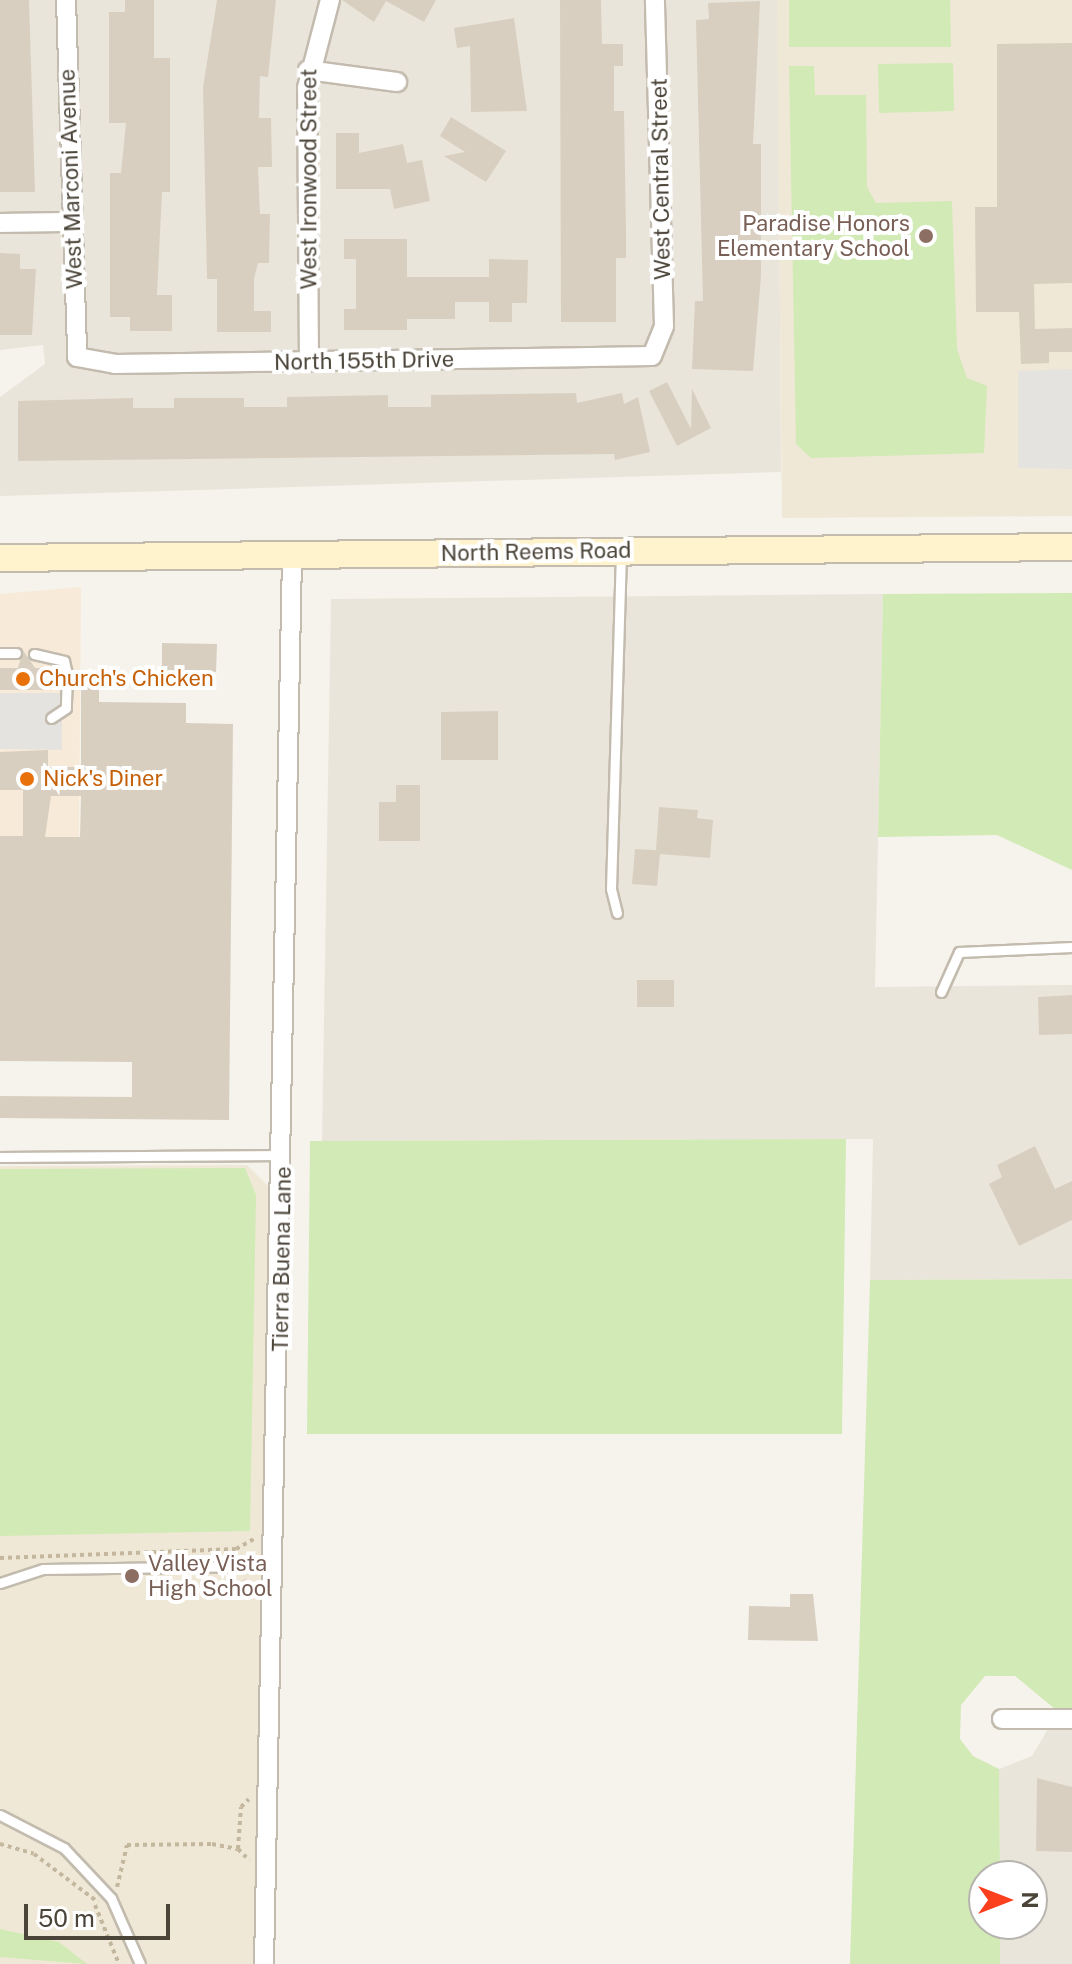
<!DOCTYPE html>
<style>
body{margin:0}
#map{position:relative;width:1072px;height:1964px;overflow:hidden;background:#f6f3ec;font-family:"Public Sans",sans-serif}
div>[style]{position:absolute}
.residential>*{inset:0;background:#eae5da}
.commercial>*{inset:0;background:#f7ead8}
.education>*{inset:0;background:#efe8d6}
.green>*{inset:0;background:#d2eab5}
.parking>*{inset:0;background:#e5e3e0}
.building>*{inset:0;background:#d8cfc1}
.path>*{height:4px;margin-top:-2px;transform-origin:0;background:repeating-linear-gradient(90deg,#c4b79f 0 4px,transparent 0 8px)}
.roads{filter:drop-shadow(2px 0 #c2bbae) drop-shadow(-2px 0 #c2bbae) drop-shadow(0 2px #c2bbae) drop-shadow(0 -2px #c2bbae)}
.lane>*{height:9px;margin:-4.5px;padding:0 4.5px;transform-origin:4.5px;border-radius:4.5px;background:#fff}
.street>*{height:18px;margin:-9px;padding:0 9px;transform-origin:9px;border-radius:9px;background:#fff}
.secondary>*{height:26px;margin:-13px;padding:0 13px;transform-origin:13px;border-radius:13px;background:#fff3cd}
.dots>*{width:22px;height:22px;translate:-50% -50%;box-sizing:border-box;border:4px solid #fff;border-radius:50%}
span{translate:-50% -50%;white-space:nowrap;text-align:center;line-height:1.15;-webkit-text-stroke:8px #fff;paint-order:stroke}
.street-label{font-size:22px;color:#4b4439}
.education-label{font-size:22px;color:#785e54}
.right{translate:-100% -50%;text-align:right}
.left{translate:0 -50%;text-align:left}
.food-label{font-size:22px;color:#c56008}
.north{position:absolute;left:968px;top:1860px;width:80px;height:80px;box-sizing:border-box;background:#fff;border:2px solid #b7b4b0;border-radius:50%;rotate:90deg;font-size:22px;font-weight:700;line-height:32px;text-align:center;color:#4b4439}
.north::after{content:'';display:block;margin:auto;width:28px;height:36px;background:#fc3f1d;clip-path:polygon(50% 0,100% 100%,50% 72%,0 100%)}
.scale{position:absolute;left:24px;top:1904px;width:146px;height:36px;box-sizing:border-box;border:4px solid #4b4439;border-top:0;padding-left:10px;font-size:24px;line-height:28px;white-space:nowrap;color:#4b4439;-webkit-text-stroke:6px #fff;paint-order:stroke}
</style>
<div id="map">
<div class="residential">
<i style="clip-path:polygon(0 0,778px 0,781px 472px,0 496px,0 397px,45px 364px,43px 345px,0 350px)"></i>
<i style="clip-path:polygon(883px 594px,875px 987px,1072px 985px,1072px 1279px,870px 1280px,873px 1139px,322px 1141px,331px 599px)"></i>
<i style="clip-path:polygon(1048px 1729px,1072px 1729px,1072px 1964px,1000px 1964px,1000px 1924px,1032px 1924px,1032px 1876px,1000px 1876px,999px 1769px,1032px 1756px)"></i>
</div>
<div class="commercial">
<i style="clip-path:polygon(81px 587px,79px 838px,0 837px,0 594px)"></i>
</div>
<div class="education">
<i style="clip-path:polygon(777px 0,1072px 0,1072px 516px,782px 518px)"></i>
<i style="clip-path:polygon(247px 1165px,271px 1189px,256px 1964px,0 1964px,0 1166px)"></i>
</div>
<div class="green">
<i style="clip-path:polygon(789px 0,950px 0,951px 47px,789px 47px)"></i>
<i style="clip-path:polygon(953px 63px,954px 111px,879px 113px,878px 64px)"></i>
<i style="clip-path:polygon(789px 66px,814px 66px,815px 95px,866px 95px,867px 187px,876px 203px,952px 201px,957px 349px,967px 378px,987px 386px,984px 453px,811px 458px,796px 444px)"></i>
<i style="clip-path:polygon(1072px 593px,1072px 870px,997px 835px,878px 837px,883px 594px)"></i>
<i style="clip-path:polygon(846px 1139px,842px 1434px,307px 1434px,310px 1141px)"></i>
<i style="clip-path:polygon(245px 1168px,256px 1195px,250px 1531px,0 1536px,0 1169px)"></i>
<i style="clip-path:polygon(1072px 1279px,1072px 1709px,1055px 1709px,1015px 1676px,985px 1676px,961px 1705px,960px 1739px,973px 1756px,999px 1769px,1000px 1876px,984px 1876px,984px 1924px,1000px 1924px,1000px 1964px,850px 1964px,870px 1280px)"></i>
<i style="clip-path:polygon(0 1929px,59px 1942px,87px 1964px,0 1957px)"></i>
</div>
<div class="parking">
<i style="clip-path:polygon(1072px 369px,1072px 469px,1018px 468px,1018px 371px)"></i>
<i style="clip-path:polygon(0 693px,62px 693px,62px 750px,0 749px)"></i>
</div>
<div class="building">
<i style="clip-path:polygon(0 0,29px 0,35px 192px,0 192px)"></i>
<i style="clip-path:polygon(125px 0,154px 0,154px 58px,170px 58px,170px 192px,162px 192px,157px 295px,172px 295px,172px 331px,130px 331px,130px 317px,110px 317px,110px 173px,121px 173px,126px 123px,109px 123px,109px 12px,125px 12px)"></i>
<i style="clip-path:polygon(217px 0,276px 0,268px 77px,260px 76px,259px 118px,271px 118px,272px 167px,258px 167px,260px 214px,270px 214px,269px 263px,258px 263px,254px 279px,254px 311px,271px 311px,271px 332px,217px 332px,217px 279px,207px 279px,203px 87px)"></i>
<i style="clip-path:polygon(342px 0,436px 0,424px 22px,386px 1px,374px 22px)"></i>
<i style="clip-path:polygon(560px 0,601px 0,602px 44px,623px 44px,623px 66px,614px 66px,614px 111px,624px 111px,626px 231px,626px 258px,616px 258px,616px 322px,561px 322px)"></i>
<i style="clip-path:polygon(760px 1px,753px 144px,761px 144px,761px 276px,753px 371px,692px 369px,695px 301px,703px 301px,696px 20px,709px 19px,708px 3px)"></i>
<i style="clip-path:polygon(514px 18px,527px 111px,471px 112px,470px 46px,457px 48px,454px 28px)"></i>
<i style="clip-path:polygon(1072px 43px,1072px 283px,1034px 284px,1035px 329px,1072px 328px,1072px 352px,1049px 352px,1049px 363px,1021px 364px,1019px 312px,976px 312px,975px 207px,997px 207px,997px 44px)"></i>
<i style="clip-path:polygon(451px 117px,506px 151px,486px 182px,444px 156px,465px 152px,440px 136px)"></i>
<i style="clip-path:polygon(336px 133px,359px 133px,359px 153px,403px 144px,407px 163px,422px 160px,430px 201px,394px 209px,390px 189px,336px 189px)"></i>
<i style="clip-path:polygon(344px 239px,407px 239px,407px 277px,489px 277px,489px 259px,528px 260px,527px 303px,512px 303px,512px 322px,489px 322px,489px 302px,455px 302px,455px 319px,407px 319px,407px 330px,344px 330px,344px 309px,356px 309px,356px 259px,344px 259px)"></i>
<i style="clip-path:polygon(0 253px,20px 254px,20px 269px,36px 269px,32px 335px,0 335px)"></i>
<i style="clip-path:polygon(667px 382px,691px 429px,692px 389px,711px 428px,677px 446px,649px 391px)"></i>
<i style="clip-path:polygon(576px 393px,577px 403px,622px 393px,624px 404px,638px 397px,650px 452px,615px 460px,614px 454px,18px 461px,18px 401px,133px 398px,133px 408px,174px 408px,174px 398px,244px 398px,244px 407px,287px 407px,287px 397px,388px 395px,388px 407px,431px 407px,431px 395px)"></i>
<i style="clip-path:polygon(162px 643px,217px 644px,216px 672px,162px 671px)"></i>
<i style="clip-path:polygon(23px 650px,35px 668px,45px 668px,45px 690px,0 690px,0 668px,18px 668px)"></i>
<i style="clip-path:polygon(evenodd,81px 672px,99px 672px,99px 702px,186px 703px,186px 723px,233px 724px,229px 1120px,0 1118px,0 1096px,132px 1097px,132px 1062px,0 1061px,0 836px,23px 836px,23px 790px,0 790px,0 752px,48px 750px,48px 767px,81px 767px,81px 672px,51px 796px,81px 796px,80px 837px,45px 837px,51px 796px)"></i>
<i style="clip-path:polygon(498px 711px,498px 760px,441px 760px,441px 712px)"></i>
<i style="clip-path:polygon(396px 785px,420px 785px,420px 841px,379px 841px,379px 802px,396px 802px)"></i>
<i style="clip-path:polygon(659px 807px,698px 810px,697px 818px,713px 820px,710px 858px,660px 854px,657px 886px,632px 884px,635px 849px,656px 850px)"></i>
<i style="clip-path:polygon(637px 980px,674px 980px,674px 1007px,637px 1007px)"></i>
<i style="clip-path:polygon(1072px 995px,1072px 1034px,1039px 1035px,1038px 997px)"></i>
<i style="clip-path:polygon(1035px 1146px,1055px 1189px,1072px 1181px,1072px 1220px,1019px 1246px,989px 1184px,1002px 1177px,997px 1165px)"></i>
<i style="clip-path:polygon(790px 1594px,813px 1594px,818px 1641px,748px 1640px,749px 1606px,790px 1607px)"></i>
<i style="clip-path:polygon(1037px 1778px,1072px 1787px,1072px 1852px,1036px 1851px)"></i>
</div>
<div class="path">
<i style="left:0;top:1558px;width:236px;rotate:-2.2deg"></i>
<i style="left:236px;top:1549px;width:21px;rotate:-29deg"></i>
<i style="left:244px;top:1580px;width:18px;rotate:61deg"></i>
<i style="left:0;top:1844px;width:35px;rotate:16deg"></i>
<i style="left:34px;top:1854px;width:80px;rotate:36.9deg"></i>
<i style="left:238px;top:1849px;width:42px;rotate:-85.9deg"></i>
<i style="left:241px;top:1807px;width:11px;rotate:-45deg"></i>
<i style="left:117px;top:1887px;width:43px;rotate:-76.6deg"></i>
<i style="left:127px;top:1845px;width:85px;rotate:-0.7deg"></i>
<i style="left:212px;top:1844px;width:26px;rotate:11deg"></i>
<i style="left:238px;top:1849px;width:16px;rotate:45deg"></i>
<i style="left:95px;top:1905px;width:64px;rotate:67.9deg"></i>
</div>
<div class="roads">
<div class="lane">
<i style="left:0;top:653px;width:16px"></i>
<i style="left:34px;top:654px;width:31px;rotate:13deg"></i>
<i style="left:64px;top:661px;width:13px;rotate:77deg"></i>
<i style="left:67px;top:674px;width:34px;rotate:92deg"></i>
<i style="left:66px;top:708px;width:18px;rotate:146deg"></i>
<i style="left:617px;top:913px;width:25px;rotate:-104deg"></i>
<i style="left:611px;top:889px;width:334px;rotate:-88.3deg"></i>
<i style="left:941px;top:992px;width:44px;rotate:-65.8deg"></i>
<i style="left:959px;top:952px;width:113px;rotate:-2.5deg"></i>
<i style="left:0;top:1157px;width:281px;rotate:-0.4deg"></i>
<i style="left:0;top:1583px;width:45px;rotate:-18deg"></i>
<i style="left:43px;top:1569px;width:229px;rotate:-0.8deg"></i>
<i style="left:0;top:1815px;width:72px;rotate:27.3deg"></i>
<i style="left:64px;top:1848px;width:69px;rotate:46.8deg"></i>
<i style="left:111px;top:1898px;width:72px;rotate:66.3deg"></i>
</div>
<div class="street">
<i style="left:66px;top:0;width:357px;rotate:88.2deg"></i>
<i style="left:77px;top:357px;width:39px;rotate:10deg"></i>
<i style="left:115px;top:364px;width:537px;rotate:-0.85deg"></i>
<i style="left:652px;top:356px;width:32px;rotate:-68deg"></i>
<i style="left:664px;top:326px;width:326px;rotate:-91.6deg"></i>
<i style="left:308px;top:70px;width:90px;rotate:7.7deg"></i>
<i style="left:0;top:223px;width:72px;rotate:-0.8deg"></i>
<i style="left:309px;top:362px;width:274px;rotate:-90.4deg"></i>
<i style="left:307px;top:88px;width:91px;rotate:-75.4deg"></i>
<i style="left:1002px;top:1719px;width:70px"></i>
<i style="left:264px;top:1964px;width:1409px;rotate:-88.86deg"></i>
</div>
<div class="secondary">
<i style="left:0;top:558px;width:1072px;rotate:-0.59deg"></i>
</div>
</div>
<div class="dots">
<i style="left:926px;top:236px;background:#8d6e63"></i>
<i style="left:23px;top:679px;background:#e8710a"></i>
<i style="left:27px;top:779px;background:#e8710a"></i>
<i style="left:132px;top:1576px;background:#8d6e63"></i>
</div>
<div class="street-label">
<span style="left:71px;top:179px;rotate:-92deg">West Marconi Avenue</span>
<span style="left:309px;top:179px;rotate:-90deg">West Ironwood Street</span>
<span style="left:661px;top:179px;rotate:-91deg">West Central Street</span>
<span style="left:364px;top:361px;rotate:-1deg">North 155th Drive</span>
<span style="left:536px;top:552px;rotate:-1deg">North Reems Road</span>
<span style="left:282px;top:1259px;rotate:-89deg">Tierra Buena Lane</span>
</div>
<div class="education-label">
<span class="right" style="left:910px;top:236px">Paradise Honors<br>Elementary School</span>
<span class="left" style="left:148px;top:1576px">Valley Vista<br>High School</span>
</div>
<div class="food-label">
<span class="left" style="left:39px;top:679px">Church's Chicken</span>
<span class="left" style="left:43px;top:779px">Nick's Diner</span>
</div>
<div class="north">N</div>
<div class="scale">50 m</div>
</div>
